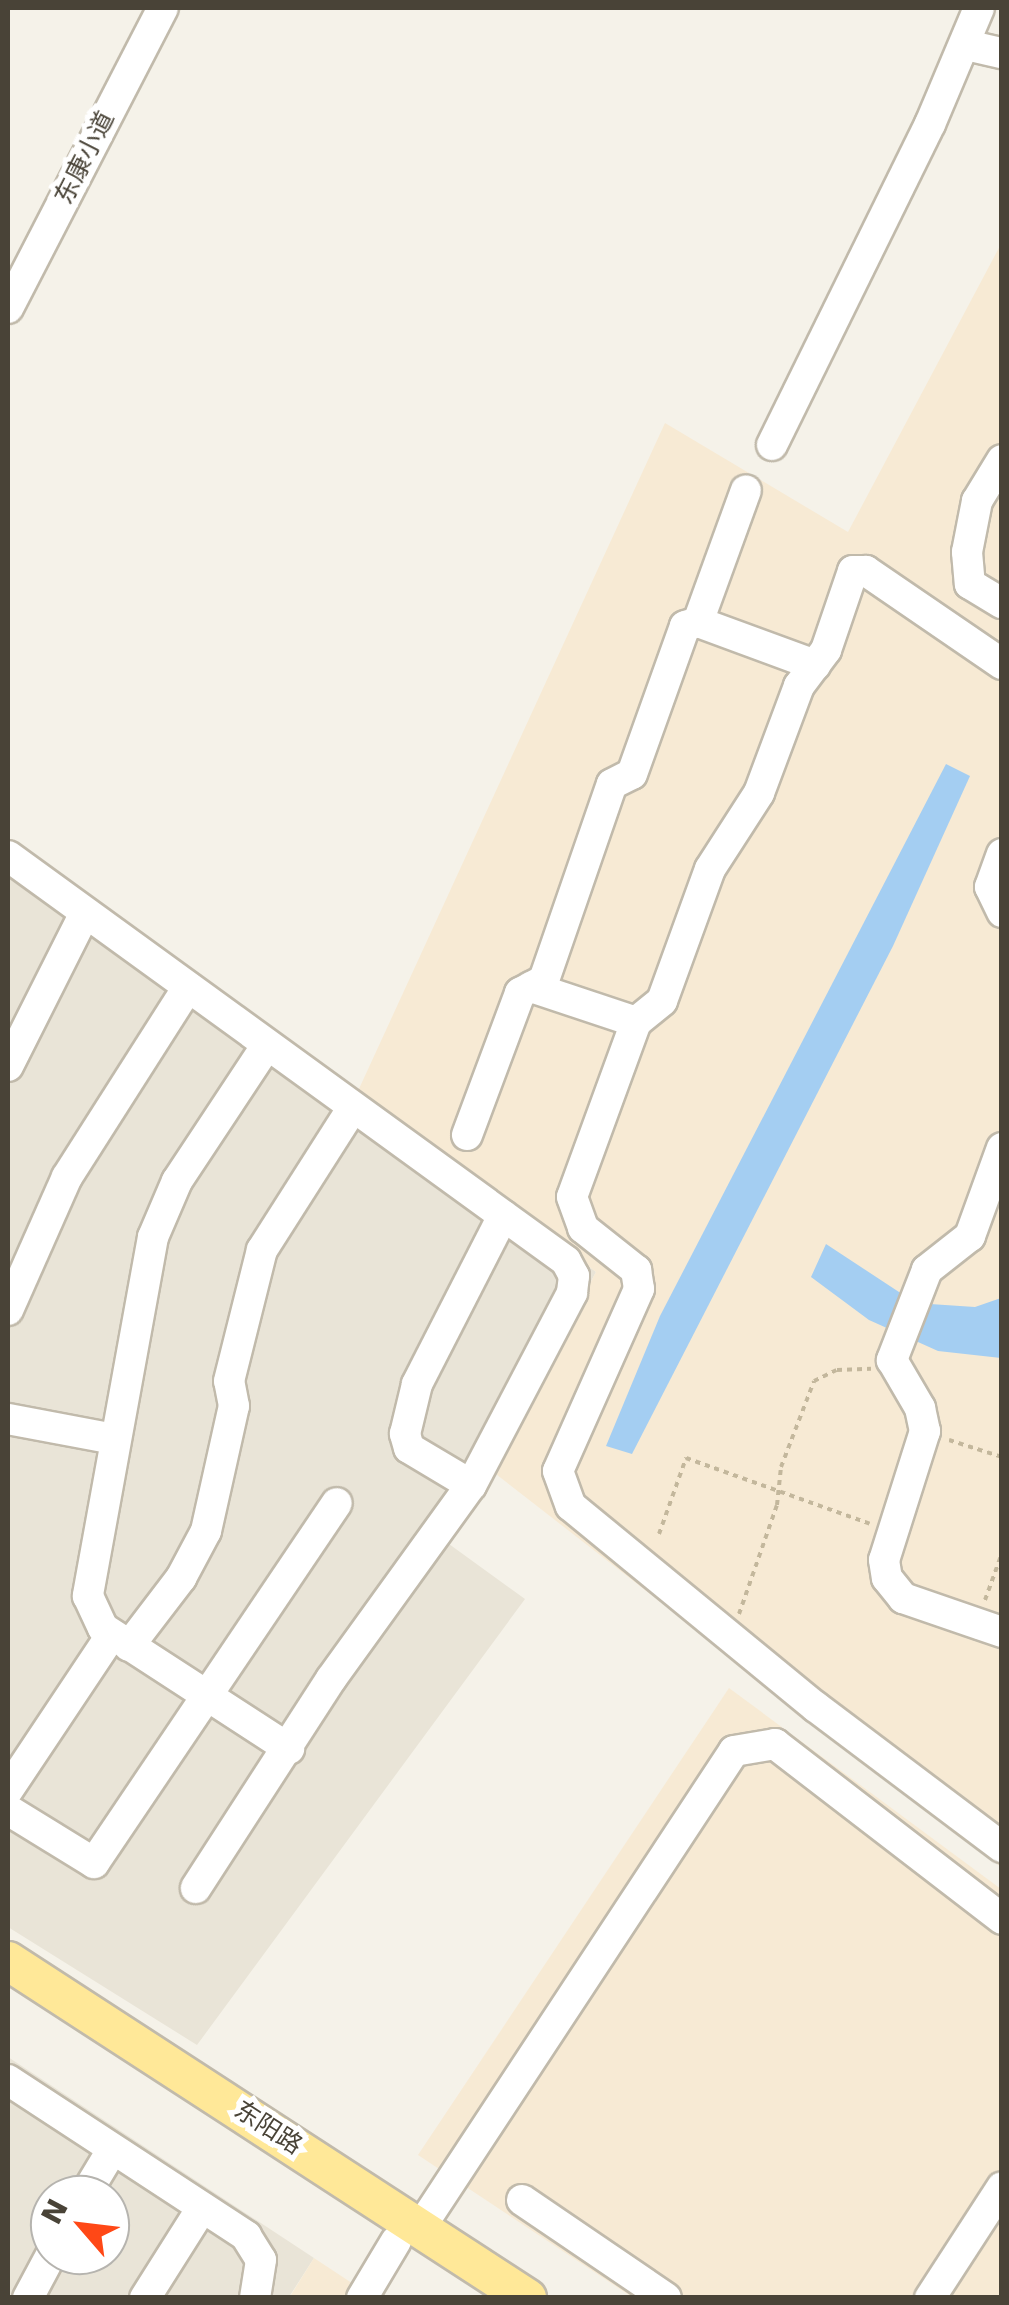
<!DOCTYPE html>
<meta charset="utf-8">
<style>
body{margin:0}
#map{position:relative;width:1009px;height:2305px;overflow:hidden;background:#f5f2e9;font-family:"DejaVu Sans","Noto Sans SC",sans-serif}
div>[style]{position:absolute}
.residential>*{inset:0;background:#e9e4d7}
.commercial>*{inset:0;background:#f7ead4}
.water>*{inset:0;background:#a4cef2}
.path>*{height:4px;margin-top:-2px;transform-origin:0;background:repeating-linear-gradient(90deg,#c3b79c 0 5px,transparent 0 10px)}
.roads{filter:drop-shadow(2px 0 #c1baab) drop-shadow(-2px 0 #c1baab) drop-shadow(0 2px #c1baab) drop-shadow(0 -2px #c1baab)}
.minor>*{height:30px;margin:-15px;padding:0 15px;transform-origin:15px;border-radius:15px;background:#fff}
.major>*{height:38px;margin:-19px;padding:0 19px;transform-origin:19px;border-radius:19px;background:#ffe898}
span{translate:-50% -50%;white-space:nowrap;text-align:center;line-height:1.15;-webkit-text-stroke:10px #fff;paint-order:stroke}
.street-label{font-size:25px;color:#494337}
.frame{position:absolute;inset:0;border:10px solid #494337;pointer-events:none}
.north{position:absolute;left:30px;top:2175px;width:100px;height:100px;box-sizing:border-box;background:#fff;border:2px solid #b6b4af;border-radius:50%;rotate:298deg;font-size:28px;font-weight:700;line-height:40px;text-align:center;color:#494337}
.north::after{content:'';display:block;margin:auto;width:35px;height:45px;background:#ff4816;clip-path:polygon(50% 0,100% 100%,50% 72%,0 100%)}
</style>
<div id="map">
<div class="residential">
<i style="clip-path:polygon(8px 843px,358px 1090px,596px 1272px,449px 1544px,525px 1599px,197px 2045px,8px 1927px)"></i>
<i style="clip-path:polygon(evenodd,8px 2057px,314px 2258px,289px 2297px,8px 2297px,8px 2057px,50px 2195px,110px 2195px,110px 2255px,50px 2255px,50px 2195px)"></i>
</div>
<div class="commercial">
<i style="clip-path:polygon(1001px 244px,1001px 1867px,492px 1471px,596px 1272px,358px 1091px,665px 423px,848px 532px)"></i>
<i style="clip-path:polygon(729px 1688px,1001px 1889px,1001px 2297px,632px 2297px,418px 2155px)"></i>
<i style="clip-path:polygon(314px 2258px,373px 2297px,289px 2298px)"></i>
</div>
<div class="water">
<i style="clip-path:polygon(946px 764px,970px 776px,893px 946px,632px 1454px,606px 1446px,660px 1316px)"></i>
<i style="clip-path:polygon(826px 1244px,899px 1292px,930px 1304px,975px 1307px,1001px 1298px,1001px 1358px,938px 1351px,869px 1320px,811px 1277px)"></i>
</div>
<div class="path">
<i style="left:949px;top:1440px;width:56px;rotate:17.8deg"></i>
<i style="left:659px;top:1534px;width:81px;rotate:-70.4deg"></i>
<i style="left:686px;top:1458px;width:195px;rotate:19.7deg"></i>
<i style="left:985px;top:1600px;width:50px;rotate:-70.1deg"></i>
<i style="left:739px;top:1614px;width:115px;rotate:-70.8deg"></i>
<i style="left:777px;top:1505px;width:38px;rotate:-84deg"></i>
<i style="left:781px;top:1467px;width:92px;rotate:-69deg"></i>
<i style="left:814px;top:1381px;width:25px;rotate:-26deg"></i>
<i style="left:837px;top:1370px;width:34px;rotate:-2deg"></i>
</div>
<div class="roads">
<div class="minor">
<i style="left:966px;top:45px;width:37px;rotate:13deg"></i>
<i style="left:8px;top:308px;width:338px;rotate:-62.7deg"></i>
<i style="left:772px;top:445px;width:358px;rotate:-63.8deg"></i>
<i style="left:930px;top:124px;width:126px;rotate:-67.1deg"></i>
<i style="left:1002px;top:460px;width:48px;rotate:121.4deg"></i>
<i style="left:977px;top:501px;width:52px;rotate:101.1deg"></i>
<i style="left:967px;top:552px;width:32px;rotate:85deg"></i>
<i style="left:970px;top:584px;width:37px;rotate:31deg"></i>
<i style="left:698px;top:622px;width:125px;rotate:20.2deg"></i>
<i style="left:1002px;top:664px;width:165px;rotate:-145.6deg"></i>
<i style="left:866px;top:571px;width:13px;rotate:180deg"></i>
<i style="left:853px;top:571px;width:83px;rotate:108.9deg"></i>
<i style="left:826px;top:650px;width:45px;rotate:126.9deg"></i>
<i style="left:799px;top:686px;width:114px;rotate:110.5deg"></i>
<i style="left:759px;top:793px;width:90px;rotate:122.8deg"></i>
<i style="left:710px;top:869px;width:140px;rotate:110deg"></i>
<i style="left:662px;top:1001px;width:33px;rotate:141deg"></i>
<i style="left:636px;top:1022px;width:186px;rotate:110.1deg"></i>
<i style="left:572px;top:1197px;width:33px;rotate:70deg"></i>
<i style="left:583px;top:1228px;width:68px;rotate:38.4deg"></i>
<i style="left:636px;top:1270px;width:19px;rotate:81deg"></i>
<i style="left:639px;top:1289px;width:199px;rotate:114deg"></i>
<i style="left:558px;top:1471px;width:37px;rotate:70deg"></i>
<i style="left:571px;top:1506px;width:317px;rotate:39.4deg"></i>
<i style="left:816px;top:1707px;width:233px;rotate:37deg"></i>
<i style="left:1002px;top:854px;width:35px;rotate:110deg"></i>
<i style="left:990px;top:887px;width:28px;rotate:64deg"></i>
<i style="left:8px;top:856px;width:689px;rotate:35.97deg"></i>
<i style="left:566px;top:1261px;width:17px;rotate:62deg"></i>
<i style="left:574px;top:1276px;width:17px;rotate:97deg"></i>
<i style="left:572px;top:1293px;width:217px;rotate:117.7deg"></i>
<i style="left:471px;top:1485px;width:239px;rotate:125.8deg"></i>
<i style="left:331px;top:1679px;width:249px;rotate:122.9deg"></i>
<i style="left:531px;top:987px;width:111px;rotate:18.4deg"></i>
<i style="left:267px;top:1045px;width:163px;rotate:123.5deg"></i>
<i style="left:177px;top:1181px;width:61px;rotate:113.2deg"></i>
<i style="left:153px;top:1237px;width:365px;rotate:100.3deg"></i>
<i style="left:88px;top:1596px;width:35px;rotate:65deg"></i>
<i style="left:103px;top:1628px;width:222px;rotate:33deg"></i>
<i style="left:8px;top:1066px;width:171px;rotate:-63.3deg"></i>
<i style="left:467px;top:1135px;width:152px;rotate:-69.5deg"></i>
<i style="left:520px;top:993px;width:27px;rotate:-28deg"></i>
<i style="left:544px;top:980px;width:207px;rotate:-70.9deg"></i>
<i style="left:612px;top:784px;width:22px;rotate:-27deg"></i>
<i style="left:632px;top:774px;width:157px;rotate:-70.3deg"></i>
<i style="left:685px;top:626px;width:14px;rotate:-17deg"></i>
<i style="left:698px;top:622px;width:140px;rotate:-70deg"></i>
<i style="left:1002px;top:1148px;width:94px;rotate:110deg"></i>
<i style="left:970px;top:1236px;width:55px;rotate:141.7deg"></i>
<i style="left:927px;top:1270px;width:97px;rotate:111.3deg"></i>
<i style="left:892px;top:1360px;width:56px;rotate:59.7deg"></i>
<i style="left:920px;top:1408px;width:24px;rotate:78deg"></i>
<i style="left:925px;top:1431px;width:135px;rotate:107.6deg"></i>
<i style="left:884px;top:1560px;width:18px;rotate:81deg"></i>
<i style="left:887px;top:1578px;width:26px;rotate:51deg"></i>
<i style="left:903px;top:1598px;width:105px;rotate:19deg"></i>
<i style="left:8px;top:1310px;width:145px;rotate:-66.1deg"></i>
<i style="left:67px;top:1177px;width:225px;rotate:-57.5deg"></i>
<i style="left:8px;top:1419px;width:108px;rotate:10.7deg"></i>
<i style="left:471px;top:1485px;width:72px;rotate:-149.2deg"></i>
<i style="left:409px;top:1448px;width:15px;rotate:-106deg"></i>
<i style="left:405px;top:1434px;width:51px;rotate:-76.5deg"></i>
<i style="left:417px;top:1384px;width:189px;rotate:-62.9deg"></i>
<i style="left:129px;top:1646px;width:86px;rotate:-52.6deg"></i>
<i style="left:181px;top:1578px;width:53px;rotate:-62deg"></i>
<i style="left:206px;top:1531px;width:128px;rotate:-77.4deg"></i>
<i style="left:234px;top:1406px;width:25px;rotate:-101deg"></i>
<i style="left:229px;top:1381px;width:135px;rotate:-75.9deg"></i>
<i style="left:262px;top:1250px;width:169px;rotate:-57.5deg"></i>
<i style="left:8px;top:1790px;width:187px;rotate:-56.3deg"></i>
<i style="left:8px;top:1810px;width:101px;rotate:31.6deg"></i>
<i style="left:94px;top:1863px;width:434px;rotate:-56deg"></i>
<i style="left:8px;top:2080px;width:285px;rotate:33.2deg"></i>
<i style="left:246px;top:2236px;width:28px;rotate:58deg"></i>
<i style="left:261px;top:2260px;width:38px;rotate:99deg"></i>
<i style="left:85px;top:2195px;width:52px;rotate:-59deg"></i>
<i style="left:522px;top:2200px;width:174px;rotate:34.2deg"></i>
<i style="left:420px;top:2228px;width:571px;rotate:-56.64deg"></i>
<i style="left:734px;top:1751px;width:42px;rotate:-9.7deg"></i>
<i style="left:775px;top:1744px;width:287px;rotate:37.6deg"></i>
<i style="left:28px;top:2298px;width:49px;rotate:-61.9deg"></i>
<i style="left:145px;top:2298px;width:107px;rotate:-57.7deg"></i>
<i style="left:362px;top:2298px;width:66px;rotate:-59.2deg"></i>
<i style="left:930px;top:2298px;width:132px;rotate:-57deg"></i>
</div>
<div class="major">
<i style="left:8px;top:1961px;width:619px;rotate:33deg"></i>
</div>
</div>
<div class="street-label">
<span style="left:85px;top:158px;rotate:-63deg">东康小道</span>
<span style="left:268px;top:2128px;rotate:33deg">东阳路</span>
</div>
<div class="frame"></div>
<div class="north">N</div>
</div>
